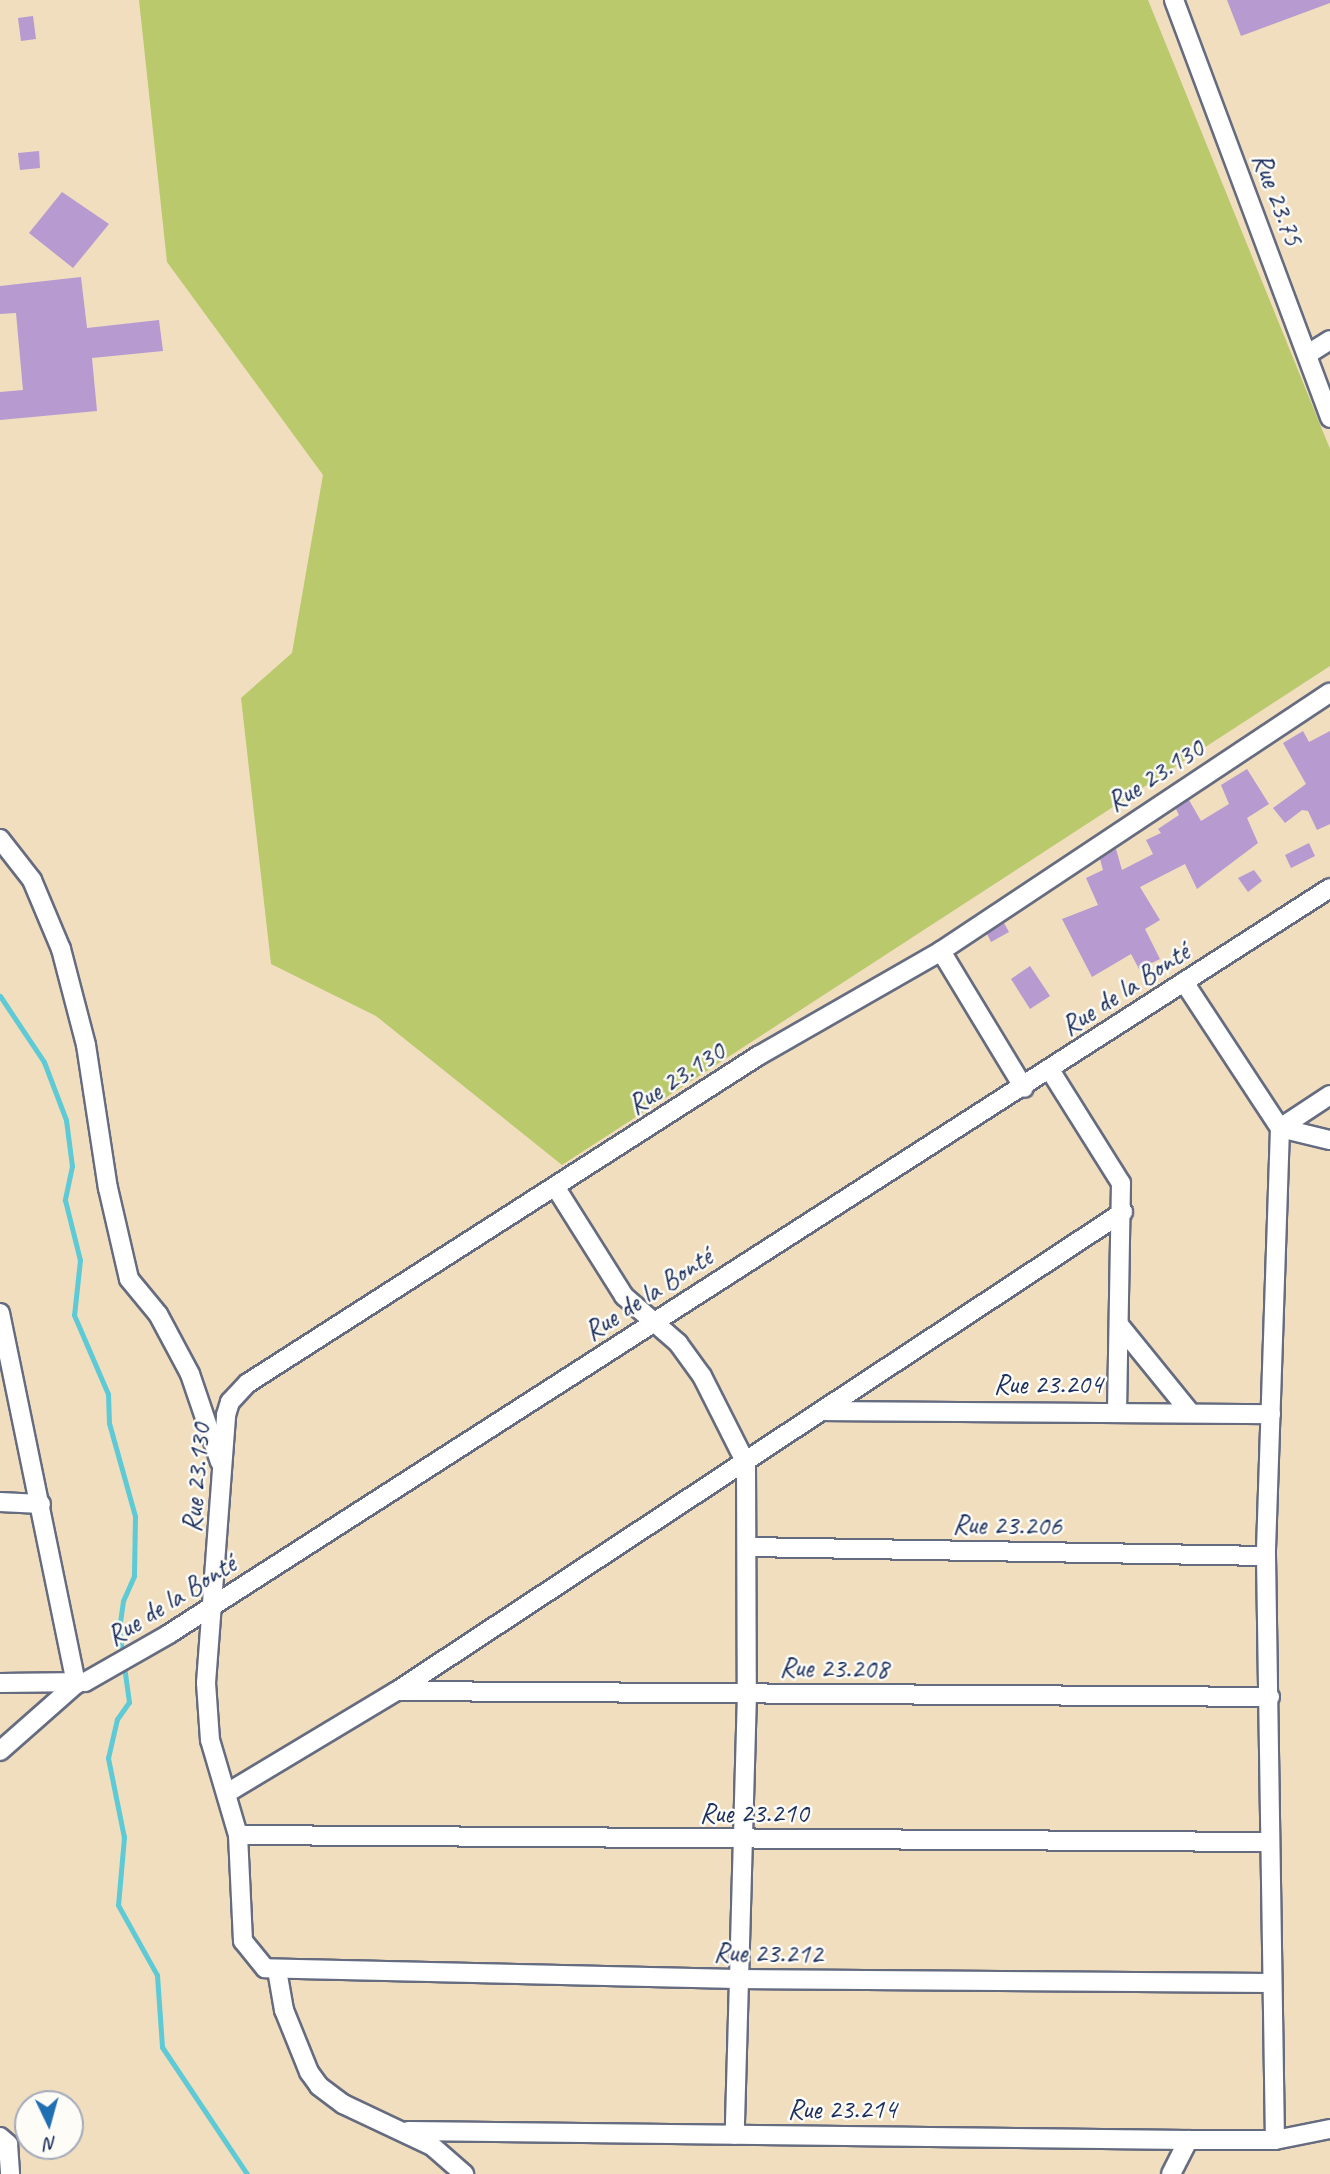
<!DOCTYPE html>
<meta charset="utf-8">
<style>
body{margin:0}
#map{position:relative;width:1330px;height:2174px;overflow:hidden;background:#f0debf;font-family:Caveat,sans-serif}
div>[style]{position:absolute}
.green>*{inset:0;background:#b9c96c}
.stream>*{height:5px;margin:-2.5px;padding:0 2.5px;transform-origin:2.5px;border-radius:2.5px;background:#5ecad5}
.building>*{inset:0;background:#b69ad0}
.roads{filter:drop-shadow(2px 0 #666c80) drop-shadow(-2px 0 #666c80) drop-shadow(0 2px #666c80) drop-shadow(0 -2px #666c80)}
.minor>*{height:18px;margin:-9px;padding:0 9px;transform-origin:9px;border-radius:9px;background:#fff}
span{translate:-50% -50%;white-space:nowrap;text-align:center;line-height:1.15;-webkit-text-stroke:5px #fdfcf7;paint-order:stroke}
.street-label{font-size:28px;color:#1b2f5e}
.north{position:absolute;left:14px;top:2090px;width:70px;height:70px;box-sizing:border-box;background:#fdfcf7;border:2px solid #a3aaba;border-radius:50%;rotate:175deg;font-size:19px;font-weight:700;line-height:28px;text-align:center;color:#1b2f5e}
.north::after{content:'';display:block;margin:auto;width:24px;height:32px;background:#1f6fb2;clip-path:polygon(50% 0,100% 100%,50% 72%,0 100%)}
</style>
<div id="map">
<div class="green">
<i style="clip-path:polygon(139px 0,1148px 0,1330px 449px,1330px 666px,562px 1165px,376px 1016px,271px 964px,241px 698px,292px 653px,323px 475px,167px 262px)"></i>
</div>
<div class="stream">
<i style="left:0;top:996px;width:79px;rotate:56.3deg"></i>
<i style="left:44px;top:1062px;width:62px;rotate:69.2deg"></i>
<i style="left:66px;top:1120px;width:46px;rotate:82.6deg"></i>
<i style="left:72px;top:1166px;width:35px;rotate:102deg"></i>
<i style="left:65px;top:1200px;width:62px;rotate:76deg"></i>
<i style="left:80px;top:1260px;width:55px;rotate:96.2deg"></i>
<i style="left:74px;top:1315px;width:86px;rotate:66.7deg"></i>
<i style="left:108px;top:1394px;width:29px;rotate:88deg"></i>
<i style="left:109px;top:1423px;width:97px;rotate:74.4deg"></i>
<i style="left:135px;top:1516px;width:60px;rotate:91deg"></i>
<i style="left:134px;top:1576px;width:27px;rotate:114deg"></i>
<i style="left:123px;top:1601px;width:29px;rotate:98deg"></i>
<i style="left:119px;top:1630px;width:73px;rotate:82.1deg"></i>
<i style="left:129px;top:1702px;width:21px;rotate:125deg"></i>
<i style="left:117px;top:1719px;width:40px;rotate:103deg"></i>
<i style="left:108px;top:1758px;width:81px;rotate:78.6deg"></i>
<i style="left:124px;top:1837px;width:68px;rotate:95deg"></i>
<i style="left:118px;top:1905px;width:80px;rotate:60.9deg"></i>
<i style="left:157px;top:1975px;width:72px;rotate:86deg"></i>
<i style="left:162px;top:2047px;width:153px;rotate:56.2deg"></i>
</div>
<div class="building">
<i style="clip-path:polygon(1227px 0,1330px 0,1330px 3px,1241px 36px)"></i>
<i style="clip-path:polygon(33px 16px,36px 39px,21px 41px,18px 18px)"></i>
<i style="clip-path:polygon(39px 151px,40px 168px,20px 170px,18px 153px)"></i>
<i style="clip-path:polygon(62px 192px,109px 224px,73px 268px,29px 233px)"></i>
<i style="clip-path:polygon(81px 277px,87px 328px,159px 320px,163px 351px,92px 358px,97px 411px,0 420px,0 392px,23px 390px,16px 313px,0 314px,0 286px)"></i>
<i style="clip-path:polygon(1303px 731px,1309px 742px,1330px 731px,1330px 824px,1317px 830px,1308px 811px,1302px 810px,1285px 823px,1273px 808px,1306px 784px,1283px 743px)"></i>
<i style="clip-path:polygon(1247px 769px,1269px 804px,1247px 818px,1258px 843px,1197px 889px,1185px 864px,1140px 887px,1160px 920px,1145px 929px,1160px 959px,1139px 969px,1131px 954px,1092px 977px,1062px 919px,1098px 905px,1086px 878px,1103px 870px,1100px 859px,1116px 849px,1122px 870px,1153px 854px,1146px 840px,1161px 833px,1158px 829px,1179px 815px,1176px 809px,1189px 800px,1201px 821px,1229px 804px,1221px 785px)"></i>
<i style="clip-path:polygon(1309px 843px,1315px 856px,1291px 868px,1285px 855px)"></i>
<i style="clip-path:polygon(1254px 870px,1262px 881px,1248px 892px,1238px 878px)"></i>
<i style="clip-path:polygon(1004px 923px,1009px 932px,991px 942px,987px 934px)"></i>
<i style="clip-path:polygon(1030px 966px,1050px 996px,1030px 1009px,1011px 979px)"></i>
</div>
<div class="roads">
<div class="minor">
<i style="left:1174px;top:0;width:446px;rotate:69.5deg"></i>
<i style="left:1308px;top:354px;width:26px;rotate:-32deg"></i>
<i style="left:0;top:839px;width:52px;rotate:52deg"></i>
<i style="left:32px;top:880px;width:75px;rotate:67.2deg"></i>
<i style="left:61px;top:949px;width:99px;rotate:75.4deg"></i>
<i style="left:86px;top:1045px;width:145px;rotate:81.3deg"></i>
<i style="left:108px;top:1188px;width:93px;rotate:77deg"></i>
<i style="left:129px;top:1279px;width:45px;rotate:50.4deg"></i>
<i style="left:158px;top:1314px;width:68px;rotate:61.9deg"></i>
<i style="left:190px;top:1374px;width:93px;rotate:71.2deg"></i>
<i style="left:941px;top:951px;width:160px;rotate:58.8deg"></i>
<i style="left:1184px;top:982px;width:175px;rotate:56.7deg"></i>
<i style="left:1280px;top:1128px;width:428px;rotate:91.9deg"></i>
<i style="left:1266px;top:1556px;width:584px;rotate:89.12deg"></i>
<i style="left:1050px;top:1070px;width:133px;rotate:57.9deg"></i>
<i style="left:1121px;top:1183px;width:228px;rotate:91deg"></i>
<i style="left:1280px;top:1128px;width:60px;rotate:-33.4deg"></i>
<i style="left:1280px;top:1128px;width:51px;rotate:13.5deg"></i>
<i style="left:556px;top:1188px;width:128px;rotate:57.8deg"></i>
<i style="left:624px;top:1296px;width:72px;rotate:41deg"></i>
<i style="left:678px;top:1343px;width:41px;rotate:54deg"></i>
<i style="left:702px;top:1376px;width:97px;rotate:63.2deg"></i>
<i style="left:746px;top:1463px;width:230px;rotate:89.8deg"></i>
<i style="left:747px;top:1693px;width:442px;rotate:91.6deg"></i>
<i style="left:0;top:1313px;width:379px;rotate:78.4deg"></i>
<i style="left:1120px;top:1326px;width:109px;rotate:50.9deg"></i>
<i style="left:826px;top:1411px;width:445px;rotate:0.4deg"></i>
<i style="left:0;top:1502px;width:41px;rotate:2.8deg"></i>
<i style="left:747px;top:1547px;width:519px;rotate:0.99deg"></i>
<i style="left:0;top:1683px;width:85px;rotate:-0.7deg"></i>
<i style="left:85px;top:1682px;width:97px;rotate:-29.7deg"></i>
<i style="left:169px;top:1634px;width:1380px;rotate:-32.72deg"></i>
<i style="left:398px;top:1691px;width:872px;rotate:0.39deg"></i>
<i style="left:0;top:1751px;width:101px;rotate:-41.4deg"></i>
<i style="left:227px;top:1793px;width:198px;rotate:-31deg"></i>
<i style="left:397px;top:1691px;width:870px;rotate:-33.42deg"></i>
<i style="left:238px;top:1835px;width:1031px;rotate:0.39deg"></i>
<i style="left:277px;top:1970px;width:41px;rotate:80.1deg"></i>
<i style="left:284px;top:2010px;width:67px;rotate:68deg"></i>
<i style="left:309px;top:2072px;width:17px;rotate:54deg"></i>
<i style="left:319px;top:2086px;width:30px;rotate:37deg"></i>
<i style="left:343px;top:2104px;width:98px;rotate:25.3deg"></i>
<i style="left:432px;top:2146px;width:43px;rotate:41.2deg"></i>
<i style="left:1270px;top:1983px;width:533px;rotate:-179.57deg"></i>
<i style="left:737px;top:1979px;width:472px;rotate:-178.7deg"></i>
<i style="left:265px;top:1968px;width:35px;rotate:-129deg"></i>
<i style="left:243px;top:1941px;width:106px;rotate:-92.7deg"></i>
<i style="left:238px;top:1835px;width:99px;rotate:-106.4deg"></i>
<i style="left:210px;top:1740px;width:57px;rotate:-94deg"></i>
<i style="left:206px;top:1683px;width:269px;rotate:-85.7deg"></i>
<i style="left:226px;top:1415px;width:14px;rotate:-73deg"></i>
<i style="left:230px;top:1402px;width:26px;rotate:-47deg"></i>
<i style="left:248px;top:1383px;width:606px;rotate:-32.67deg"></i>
<i style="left:758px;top:1056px;width:211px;rotate:-29.8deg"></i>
<i style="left:941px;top:951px;width:467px;rotate:-33.6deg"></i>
<i style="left:408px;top:2131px;width:780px;rotate:0.66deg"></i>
<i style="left:1188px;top:2140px;width:87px"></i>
<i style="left:1275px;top:2140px;width:56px;rotate:-11.3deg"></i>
<i style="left:0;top:2137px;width:11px;rotate:41deg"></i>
<i style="left:8px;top:2144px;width:30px;rotate:86deg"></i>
<i style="left:1171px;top:2174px;width:38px;rotate:-63deg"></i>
</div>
</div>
<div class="street-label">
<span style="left:1278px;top:199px;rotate:69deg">Rue 23.75</span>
<span style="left:1155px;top:775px;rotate:-33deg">Rue 23.130</span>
<span style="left:1125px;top:989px;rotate:-33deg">Rue de la Bonté</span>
<span style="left:676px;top:1078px;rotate:-33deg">Rue 23.130</span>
<span style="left:648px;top:1294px;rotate:-33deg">Rue de la Bonté</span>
<span style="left:1048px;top:1384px">Rue 23.204</span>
<span style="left:196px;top:1478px;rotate:-85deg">Rue 23.130</span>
<span style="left:1007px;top:1525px;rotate:1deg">Rue 23.206</span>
<span style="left:171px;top:1600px;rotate:-32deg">Rue de la Bonté</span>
<span style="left:834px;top:1668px;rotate:1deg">Rue 23.208</span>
<span style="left:754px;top:1813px">Rue 23.210</span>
<span style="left:768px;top:1953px;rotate:1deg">Rue 23.212</span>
<span style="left:842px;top:2109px">Rue 23.214</span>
</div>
<div class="north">N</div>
</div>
